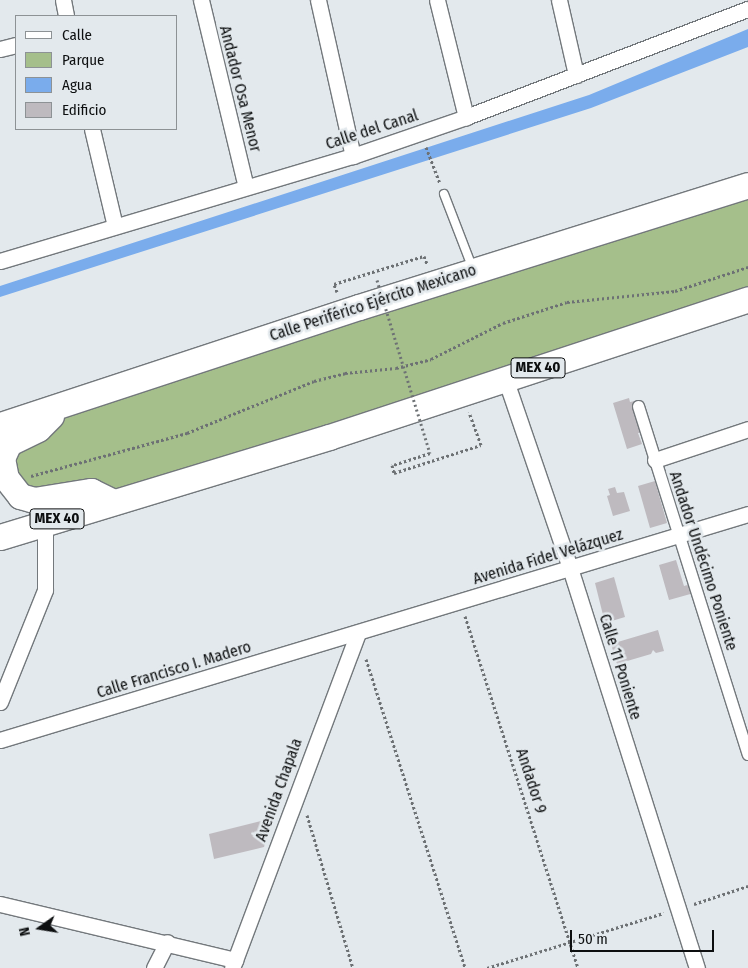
<!DOCTYPE html>
<meta charset="utf-8">
<style>
body{margin:0}
#map{position:relative;width:748px;height:968px;overflow:hidden;background:#e3e9ed;font-family:"Fira Sans Condensed",sans-serif}
div>[style]{position:absolute}
.green>*{inset:0;background:#a5bf8b}
.water>*{inset:0;background:#7aacec}
.building>*{inset:0;background:#bebabf}
.path>*{height:3px;margin-top:-1.5px;transform-origin:0;background:repeating-linear-gradient(90deg,#6d7174 0 2.5px,transparent 0 5px)}
.roads{filter:drop-shadow(1px 0 #73787c) drop-shadow(-1px 0 #73787c) drop-shadow(0 1px #73787c) drop-shadow(0 -1px #73787c)}
.service>*{height:8px;margin:-4px;padding:0 4px;transform-origin:4px;border-radius:4px;background:#fff}
.pedestrian>*{height:11px;margin:-5.5px;padding:0 5.5px;transform-origin:5.5px;border-radius:5.5px;background:#fff}
.minor>*{height:15px;margin:-7.5px;padding:0 7.5px;transform-origin:7.5px;border-radius:7.5px;background:#fff}
.trunk>*{height:25px;margin:-12.5px;padding:0 12.5px;transform-origin:12.5px;border-radius:12.5px;background:#fff}
.path-bridge>*{height:3px;margin-top:-1.5px;transform-origin:0;background:repeating-linear-gradient(90deg,#6d7174 0 2.5px,transparent 0 5px)}
span{translate:-50% -50%;white-space:nowrap;text-align:center;line-height:1.15;-webkit-text-stroke:5px #e3e9ed;paint-order:stroke}
.shield-label span{padding:1px 4px;background:#e3e9ed;border:1px solid;border-radius:4px;-webkit-text-stroke-width:0}
.shield-label{font-size:15px;color:#0d0f10;font-weight:700}
.street-label{font-size:16px;color:#0d0f10}
.legend{position:absolute;left:15px;top:15px;width:162px;height:115px;box-sizing:border-box;background:#e3e9ed;border:1px solid #8d9295;margin:0;padding:6px 9px;list-style:none;font-size:15px;color:#0d0f10}
.legend li{display:flex;align-items:center;gap:10px;height:25px}
.legend b{width:25px;border:1px solid #8d9295}
.north{position:absolute;left:15px;top:903px;width:50px;height:50px;-webkit-text-stroke:4px #e3e9ed;paint-order:stroke;rotate:257deg;font-size:14px;font-weight:700;line-height:20px;text-align:center;color:#0d0f10}
.north::after{content:'';display:block;margin:auto;width:18px;height:22px;background:#0d0f10;clip-path:polygon(50% 0,100% 100%,50% 72%,0 100%)}
.scale{position:absolute;left:570px;top:930px;width:144px;height:22px;box-sizing:border-box;border:2px solid #0d0f10;border-top:0;padding-left:6px;font-size:15px;line-height:18px;white-space:nowrap;color:#0d0f10;-webkit-text-stroke:4px #e3e9ed;paint-order:stroke}
</style>
<div id="map">
<div class="green">
<i style="clip-path:polygon(748px 191px,748px 298px,116px 496px,24px 488px,16px 473px,14px 460px,22px 444px,63px 411px)"></i>
</div>
<div class="water">
<i style="clip-path:polygon(748px 29px,748px 47px,591px 108px,0 297px,0 286px,589px 95px)"></i>
</div>
<div class="building">
<i style="clip-path:polygon(629px 398px,630px 402px,635px 401px,644px 432px,638px 433px,642px 444px,627px 449px,613px 403px)"></i>
<i style="clip-path:polygon(655px 481px,667px 523px,650px 528px,638px 486px)"></i>
<i style="clip-path:polygon(615px 487px,617px 493px,624px 492px,630px 511px,613px 516px,607px 496px,610px 495px,608px 489px)"></i>
<i style="clip-path:polygon(676px 560px,684px 586px,691px 584px,694px 593px,669px 600px,659px 565px)"></i>
<i style="clip-path:polygon(614px 577px,625px 617px,605px 623px,595px 583px)"></i>
<i style="clip-path:polygon(658px 630px,664px 651px,656px 653px,653px 650px,651px 654px,617px 664px,611px 644px)"></i>
<i style="clip-path:polygon(273px 818px,264px 847px,214px 859px,209px 834px)"></i>
</div>
<div class="path">
<i style="left:426px;top:147px;width:39px;rotate:69deg"></i>
<i style="left:337px;top:292px;width:9px;rotate:-111deg"></i>
<i style="left:334px;top:284px;width:94px;rotate:-17.3deg"></i>
<i style="left:424px;top:256px;width:9px;rotate:69deg"></i>
<i style="left:430px;top:453px;width:40px;rotate:162deg"></i>
<i style="left:392px;top:465px;width:8px;rotate:76deg"></i>
<i style="left:394px;top:473px;width:91px;rotate:-17.8deg"></i>
<i style="left:481px;top:445px;width:35px;rotate:-110deg"></i>
<i style="left:31px;top:476px;width:162px;rotate:-15.4deg"></i>
<i style="left:187px;top:433px;width:137px;rotate:-22.3deg"></i>
<i style="left:314px;top:381px;width:32px;rotate:-14deg"></i>
<i style="left:345px;top:373px;width:51px;rotate:-5.6deg"></i>
<i style="left:396px;top:368px;width:36px;rotate:-14deg"></i>
<i style="left:431px;top:359px;width:80px;rotate:-26.6deg"></i>
<i style="left:503px;top:323px;width:67px;rotate:-18.2deg"></i>
<i style="left:567px;top:302px;width:109px;rotate:-5.8deg"></i>
<i style="left:675px;top:291px;width:77px;rotate:-18.2deg"></i>
<i style="left:465px;top:616px;width:370px;rotate:72.2deg"></i>
<i style="left:366px;top:659px;width:324px;rotate:72.2deg"></i>
<i style="left:307px;top:815px;width:160px;rotate:73.3deg"></i>
<i style="left:694px;top:904px;width:57px;rotate:-18.4deg"></i>
<i style="left:487px;top:968px;width:185px;rotate:-17.3deg"></i>
</div>
<div class="roads">
<div class="service">
<i style="left:444px;top:194px;width:80px;rotate:68.9deg"></i>
</div>
<div class="pedestrian">
<i style="left:638px;top:406px;width:365px;rotate:72.5deg"></i>
</div>
<div class="minor">
<i style="left:63px;top:0;width:16px;rotate:79deg"></i>
<i style="left:201px;top:0;width:192px;rotate:76.5deg"></i>
<i style="left:318px;top:0;width:160px;rotate:77.4deg"></i>
<i style="left:437px;top:0;width:121px;rotate:76.1deg"></i>
<i style="left:559px;top:0;width:77px;rotate:77.2deg"></i>
<i style="left:0;top:49px;width:16px;rotate:-14deg"></i>
<i style="left:92px;top:129px;width:100px;rotate:76.7deg"></i>
<i style="left:0;top:261px;width:368px;rotate:-16.6deg"></i>
<i style="left:353px;top:156px;width:120px;rotate:-19deg"></i>
<i style="left:466px;top:117px;width:302px;rotate:-21deg"></i>
<i style="left:505px;top:378px;width:201px;rotate:71.1deg"></i>
<i style="left:570px;top:568px;width:420px;rotate:72.4deg"></i>
<i style="left:655px;top:460px;width:98px;rotate:-18.4deg"></i>
<i style="left:0;top:702px;width:121px;rotate:-68.1deg"></i>
<i style="left:45px;top:590px;width:68px;rotate:-90deg"></i>
<i style="left:0;top:740px;width:781px;rotate:-16.81deg"></i>
<i style="left:0;top:904px;width:242px;rotate:13.4deg"></i>
<i style="left:154px;top:968px;width:29px;rotate:-63deg"></i>
<i style="left:232px;top:968px;width:358px;rotate:-69.4deg"></i>
</div>
<div class="trunk">
<i style="left:51px;top:416px;width:18px;rotate:135deg"></i>
<i style="left:38px;top:429px;width:32px;rotate:154deg"></i>
<i style="left:9px;top:443px;width:17px;rotate:115deg"></i>
<i style="left:2px;top:458px;width:20px;rotate:79deg"></i>
<i style="left:6px;top:478px;width:23px;rotate:52deg"></i>
<i style="left:20px;top:496px;width:15px;rotate:16deg"></i>
<i style="left:34px;top:500px;width:58px;rotate:-9deg"></i>
<i style="left:91px;top:491px;width:25px;rotate:26deg"></i>
<i style="left:0;top:425px;width:378px;rotate:-18.2deg"></i>
<i style="left:359px;top:307px;width:408px;rotate:-17.4deg"></i>
<i style="left:0;top:537px;width:344px;rotate:-16.9deg"></i>
<i style="left:329px;top:437px;width:441px;rotate:-18.2deg"></i>
</div>
</div>
<div class="path-bridge">
<i style="left:377px;top:280px;width:181px;rotate:73deg"></i>
</div>
<div class="shield-label">
<span style="left:538px;top:368px">MEX 40</span>
<span style="left:57px;top:519px">MEX 40</span>
</div>
<div class="street-label">
<span style="left:240px;top:89px;rotate:76deg">Andador Osa Menor</span>
<span style="left:372px;top:130px;rotate:-18deg">Calle del Canal</span>
<span style="left:373px;top:303px;rotate:-18deg">Calle Periférico Ejército Mexicano</span>
<span style="left:548px;top:557px;rotate:-17deg">Avenida Fidel Velázquez</span>
<span style="left:703px;top:561px;rotate:72deg">Andador Undécimo Poniente</span>
<span style="left:620px;top:667px;rotate:73deg">Calle 11 Poniente</span>
<span style="left:174px;top:670px;rotate:-17deg">Calle Francisco I. Madero</span>
<span style="left:531px;top:781px;rotate:72deg">Andador 9</span>
<span style="left:279px;top:790px;rotate:-70deg">Avenida Chapala</span>
</div>
<ul class="legend">
<li><b style="height:6px;background:#fff"></b>Calle</li>
<li><b style="height:14px;background:#a5bf8b"></b>Parque</li>
<li><b style="height:14px;background:#7aacec"></b>Agua</li>
<li><b style="height:14px;background:#bebabf"></b>Edificio</li>
</ul>
<div class="north">N</div>
<div class="scale">50 m</div>
</div>
